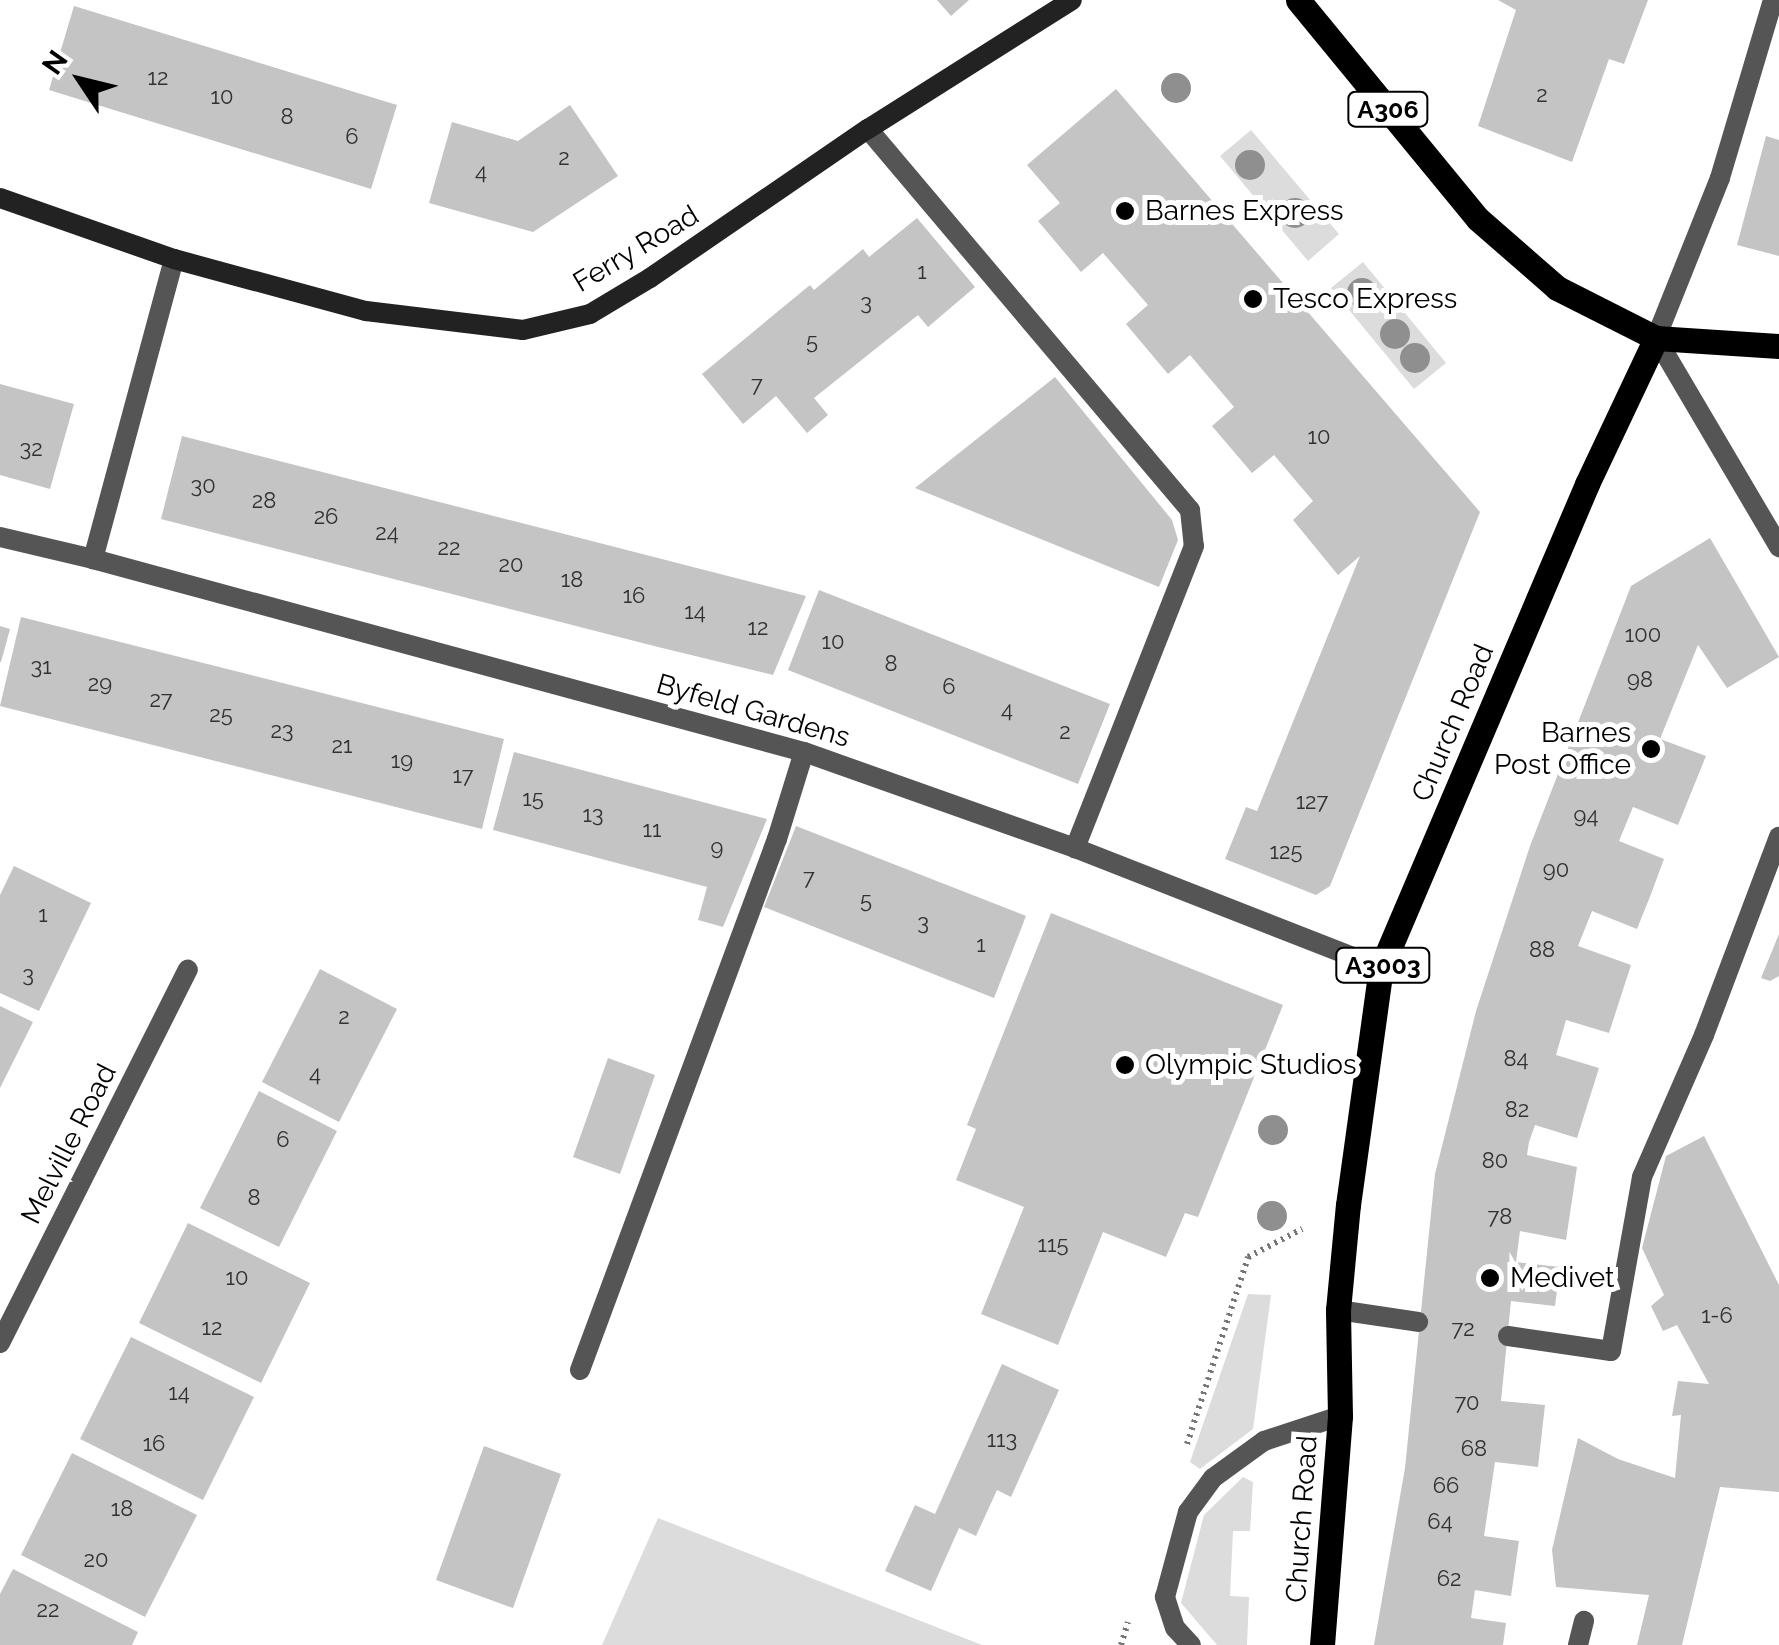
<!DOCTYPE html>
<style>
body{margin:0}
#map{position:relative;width:1779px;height:1645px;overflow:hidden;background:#fff;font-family:Raleway,sans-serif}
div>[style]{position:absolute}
.green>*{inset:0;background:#dcdcdc}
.building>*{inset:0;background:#c4c4c4}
.path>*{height:6px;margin-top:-3px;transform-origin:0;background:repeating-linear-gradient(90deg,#777 0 2.5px,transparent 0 7.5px)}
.lane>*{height:20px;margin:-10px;padding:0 10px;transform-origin:10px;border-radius:10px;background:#555}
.street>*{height:20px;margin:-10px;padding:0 10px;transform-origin:10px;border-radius:10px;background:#555}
.secondary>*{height:20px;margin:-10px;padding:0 10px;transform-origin:10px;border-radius:10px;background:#222}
.primary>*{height:25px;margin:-12.5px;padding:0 12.5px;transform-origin:12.5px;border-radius:12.5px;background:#000}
.trees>*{width:30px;height:30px;margin:-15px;border-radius:50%;background:#8f8f8f}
.dots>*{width:28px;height:28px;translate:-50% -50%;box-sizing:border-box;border:5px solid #fff;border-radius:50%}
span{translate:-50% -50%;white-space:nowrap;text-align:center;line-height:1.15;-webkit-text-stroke:10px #fff;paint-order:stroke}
.number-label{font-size:22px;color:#313131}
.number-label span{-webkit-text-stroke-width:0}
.shield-label span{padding:2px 8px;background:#fff;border:2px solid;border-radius:8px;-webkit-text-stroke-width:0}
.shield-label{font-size:25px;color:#000;font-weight:700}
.poi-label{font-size:28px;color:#000}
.left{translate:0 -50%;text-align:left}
.right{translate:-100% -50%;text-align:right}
.street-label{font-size:28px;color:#000}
.north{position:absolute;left:30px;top:30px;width:100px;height:100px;-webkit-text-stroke:8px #fff;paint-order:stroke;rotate:305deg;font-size:28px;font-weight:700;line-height:40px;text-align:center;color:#000}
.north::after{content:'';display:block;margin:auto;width:35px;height:45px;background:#000;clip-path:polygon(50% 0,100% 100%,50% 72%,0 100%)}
</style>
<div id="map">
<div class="green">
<i style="clip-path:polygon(1251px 130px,1339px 234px,1308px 261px,1220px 156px)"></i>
<i style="clip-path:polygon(1363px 262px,1446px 363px,1414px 389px,1331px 288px)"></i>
<i style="clip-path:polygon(1248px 1294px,1271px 1295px,1253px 1429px,1200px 1469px,1190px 1462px)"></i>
<i style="clip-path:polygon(1243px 1477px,1253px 1482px,1250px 1531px,1233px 1531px,1230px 1596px,1249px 1597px,1247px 1645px,1217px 1645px,1181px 1603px,1204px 1515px)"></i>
<i style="clip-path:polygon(658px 1518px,982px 1645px,602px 1645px)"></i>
</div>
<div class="building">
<i style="clip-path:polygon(937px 0,969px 0,951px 16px)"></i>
<i style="clip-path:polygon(1498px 0,1648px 0,1624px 64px,1609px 59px,1572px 162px,1478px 126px,1516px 10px)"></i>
<i style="clip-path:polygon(74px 6px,397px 105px,371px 189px,49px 90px)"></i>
<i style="clip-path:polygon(1116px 89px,1480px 512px,1330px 886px,1316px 895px,1225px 859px,1246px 807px,1257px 811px,1360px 556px,1338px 575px,1293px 520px,1313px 501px,1274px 455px,1252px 473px,1212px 426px,1234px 407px,1190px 355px,1168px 374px,1126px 324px,1148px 305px,1103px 253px,1081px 272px,1038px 221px,1060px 203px,1027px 165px)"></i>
<i style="clip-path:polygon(570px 105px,618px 176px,533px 232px,429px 203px,452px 122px,518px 141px)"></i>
<i style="clip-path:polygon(1766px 136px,1779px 140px,1779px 256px,1737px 245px)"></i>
<i style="clip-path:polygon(917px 218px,975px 287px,928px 327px,918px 315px,814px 398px,828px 415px,807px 433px,776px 396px,743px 424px,702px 374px,810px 285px,814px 290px,863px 249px,869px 257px)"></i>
<i style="clip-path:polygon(1055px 377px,1172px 520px,1178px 540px,1159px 587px,915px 488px)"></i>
<i style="clip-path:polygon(0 384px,74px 404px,50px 489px,0 475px)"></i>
<i style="clip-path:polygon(182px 436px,490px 515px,806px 596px,773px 675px,654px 646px,161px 519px)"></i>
<i style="clip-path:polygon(1710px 538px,1779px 657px,1727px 688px,1698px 645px,1660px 739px,1706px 756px,1678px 825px,1633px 807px,1619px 841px,1664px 859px,1651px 894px,1637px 929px,1592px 911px,1578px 946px,1631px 965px,1609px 1033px,1566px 1020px,1556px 1055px,1599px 1068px,1577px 1138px,1535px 1125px,1529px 1142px,1527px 1155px,1577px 1167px,1566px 1240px,1520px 1231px,1516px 1262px,1560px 1267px,1555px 1306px,1511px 1301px,1501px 1401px,1545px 1405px,1538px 1467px,1495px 1462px,1484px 1536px,1519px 1541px,1511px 1596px,1475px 1590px,1471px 1618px,1506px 1623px,1503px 1645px,1374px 1645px,1405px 1468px,1435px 1174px,1476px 1011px,1530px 846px,1631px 586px)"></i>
<i style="clip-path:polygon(819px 590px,1110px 704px,1078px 784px,788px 670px)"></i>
<i style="clip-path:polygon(21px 617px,504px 739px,482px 829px,0 706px)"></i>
<i style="clip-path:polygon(0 626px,10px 629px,1px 662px,0 662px)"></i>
<i style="clip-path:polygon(514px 752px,767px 819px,723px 927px,698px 920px,707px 887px,493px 830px)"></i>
<i style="clip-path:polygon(796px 826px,1026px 916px,994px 998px,764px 907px)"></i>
<i style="clip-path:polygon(14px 866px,91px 903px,39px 1011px,0 993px,0 895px)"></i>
<i style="clip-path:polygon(1051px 913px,1283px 1005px,1198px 1217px,1185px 1213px,1166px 1257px,1103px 1232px,1058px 1345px,981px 1314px,1024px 1207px,956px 1180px,976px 1129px,967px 1125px)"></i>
<i style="clip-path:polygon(1779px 934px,1779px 976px,1770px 981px,1761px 978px)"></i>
<i style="clip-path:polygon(320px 969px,397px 1009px,339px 1122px,262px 1082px)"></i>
<i style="clip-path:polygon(0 1006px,33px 1022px,0 1088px)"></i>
<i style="clip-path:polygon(608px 1058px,655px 1075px,620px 1174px,573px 1157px)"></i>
<i style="clip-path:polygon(259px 1091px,337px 1131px,279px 1247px,200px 1208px)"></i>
<i style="clip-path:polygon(1704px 1136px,1779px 1285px,1779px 1492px,1720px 1487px,1682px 1645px,1637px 1645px,1649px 1595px,1556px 1587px,1552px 1550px,1578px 1438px,1618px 1459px,1675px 1478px,1681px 1415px,1672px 1416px,1678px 1381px,1709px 1384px,1677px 1325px,1663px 1331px,1651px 1306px,1664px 1295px,1642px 1248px,1666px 1156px)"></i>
<i style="clip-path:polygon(188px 1223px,310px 1283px,261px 1383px,139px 1323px)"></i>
<i style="clip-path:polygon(131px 1337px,254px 1397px,203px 1500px,80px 1439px)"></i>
<i style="clip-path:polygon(1002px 1364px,1059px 1390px,1011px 1497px,997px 1490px,976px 1536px,959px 1528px,931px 1591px,885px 1571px,915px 1505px,935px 1514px)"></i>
<i style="clip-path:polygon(484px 1446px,561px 1474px,513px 1608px,436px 1580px)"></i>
<i style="clip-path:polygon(72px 1453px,197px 1515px,145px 1617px,21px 1555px)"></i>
<i style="clip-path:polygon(13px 1569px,138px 1632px,132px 1645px,0 1645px,0 1594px)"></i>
</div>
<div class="path">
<i style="left:1187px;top:1444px;width:197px;rotate:-71.9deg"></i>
<i style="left:1248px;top:1257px;width:61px;rotate:-27.4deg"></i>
<i style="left:1121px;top:1645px;width:24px;rotate:-73deg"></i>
</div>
<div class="lane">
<i style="left:868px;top:129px;width:499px;rotate:49.8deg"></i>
<i style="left:1190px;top:510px;width:36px;rotate:84deg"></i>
<i style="left:1194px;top:546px;width:325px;rotate:111.5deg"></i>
<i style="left:1338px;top:1310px;width:81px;rotate:8.5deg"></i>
<i style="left:1508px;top:1336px;width:104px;rotate:8.3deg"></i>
<i style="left:1611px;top:1351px;width:177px;rotate:-79.9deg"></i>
<i style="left:1642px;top:1177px;width:155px;rotate:-66.4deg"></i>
<i style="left:1704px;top:1035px;width:212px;rotate:-69.3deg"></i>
<i style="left:580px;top:1370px;width:566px;rotate:-69.65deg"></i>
<i style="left:777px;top:839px;width:91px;rotate:-72.8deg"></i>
<i style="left:1191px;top:1645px;width:23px;rotate:-133deg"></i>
<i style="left:1175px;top:1628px;width:33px;rotate:-108deg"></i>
<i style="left:1165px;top:1597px;width:88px;rotate:-74.9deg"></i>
<i style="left:1188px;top:1512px;width:42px;rotate:-53.7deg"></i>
<i style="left:1213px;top:1478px;width:63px;rotate:-36deg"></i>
<i style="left:1264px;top:1441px;width:80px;rotate:-18.2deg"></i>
<i style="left:1578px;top:1645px;width:25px;rotate:-76deg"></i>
</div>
<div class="street">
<i style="left:1773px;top:0;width:186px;rotate:106.6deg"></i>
<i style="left:1720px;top:178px;width:172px;rotate:111.8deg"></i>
<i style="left:1656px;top:338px;width:243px;rotate:59.5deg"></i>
<i style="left:174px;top:259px;width:311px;rotate:105.1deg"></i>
<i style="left:93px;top:559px;width:737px;rotate:15.19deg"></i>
<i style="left:804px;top:752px;width:288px;rotate:19.5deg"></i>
<i style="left:1075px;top:848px;width:329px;rotate:21.4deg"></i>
<i style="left:0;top:537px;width:96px;rotate:13.3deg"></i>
<i style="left:0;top:1343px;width:418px;rotate:-63.3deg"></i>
</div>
<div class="secondary">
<i style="left:0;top:198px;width:184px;rotate:19.3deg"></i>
<i style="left:174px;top:259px;width:199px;rotate:15.2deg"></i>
<i style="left:366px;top:311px;width:158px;rotate:6.9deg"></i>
<i style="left:523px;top:330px;width:69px;rotate:-13.4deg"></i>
<i style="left:590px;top:314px;width:70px;rotate:-31deg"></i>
<i style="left:650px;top:278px;width:264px;rotate:-34.4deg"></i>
<i style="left:868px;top:129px;width:241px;rotate:-32.3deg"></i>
</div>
<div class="primary">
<i style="left:1298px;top:0;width:283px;rotate:50.6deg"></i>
<i style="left:1478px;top:219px;width:105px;rotate:41.1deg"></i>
<i style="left:1557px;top:288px;width:111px;rotate:26.8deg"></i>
<i style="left:1656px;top:338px;width:123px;rotate:3.7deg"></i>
<i style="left:1322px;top:1645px;width:230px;rotate:-85.5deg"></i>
<i style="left:1340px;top:1416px;width:106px;rotate:-91.1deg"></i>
<i style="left:1338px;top:1310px;width:105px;rotate:-84.6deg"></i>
<i style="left:1348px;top:1205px;width:239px;rotate:-82.1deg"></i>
<i style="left:1381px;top:968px;width:526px;rotate:-66.94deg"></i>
<i style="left:1587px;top:484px;width:161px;rotate:-64.7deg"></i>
</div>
<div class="trees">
<i style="left:1176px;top:88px"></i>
<i style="left:1250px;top:165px"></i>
<i style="left:1295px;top:213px"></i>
<i style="left:1362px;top:293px"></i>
<i style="left:1395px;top:334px"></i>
<i style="left:1415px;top:358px"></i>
<i style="left:1273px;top:1130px"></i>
<i style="left:1272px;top:1216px"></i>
</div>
<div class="dots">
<i style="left:1125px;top:211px;background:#000"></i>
<i style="left:1253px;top:299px;background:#000"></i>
<i style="left:1651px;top:749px;background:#000"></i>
<i style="left:1125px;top:1065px;background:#000"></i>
<i style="left:1490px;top:1278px;background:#000"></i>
</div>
<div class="number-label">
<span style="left:158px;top:78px">12</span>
<span style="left:1542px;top:95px">2</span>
<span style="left:222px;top:97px">10</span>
<span style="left:287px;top:117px">8</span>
<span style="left:352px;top:137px">6</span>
<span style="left:564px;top:158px">2</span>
<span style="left:481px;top:172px">4</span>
<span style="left:922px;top:272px">1</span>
<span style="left:866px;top:303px">3</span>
<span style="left:812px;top:342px">5</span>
<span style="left:757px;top:385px">7</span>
<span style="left:1319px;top:437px">10</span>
<span style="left:31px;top:449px">32</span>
<span style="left:203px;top:486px">30</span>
<span style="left:264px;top:501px">28</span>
<span style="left:326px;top:517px">26</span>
<span style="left:387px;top:533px">24</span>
<span style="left:449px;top:548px">22</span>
<span style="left:511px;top:565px">20</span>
<span style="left:572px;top:580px">18</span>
<span style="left:634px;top:596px">16</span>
<span style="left:695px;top:612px">14</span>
<span style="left:758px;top:628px">12</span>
<span style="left:1643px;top:635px">100</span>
<span style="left:833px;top:642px">10</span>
<span style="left:891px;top:664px">8</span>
<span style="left:41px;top:667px">31</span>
<span style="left:1640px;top:680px">98</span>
<span style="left:100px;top:684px">29</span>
<span style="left:949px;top:687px">6</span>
<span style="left:161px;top:700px">27</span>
<span style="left:1007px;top:710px">4</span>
<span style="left:221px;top:715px">25</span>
<span style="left:282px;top:731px">23</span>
<span style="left:1065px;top:732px">2</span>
<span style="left:342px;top:746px">21</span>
<span style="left:402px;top:761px">19</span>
<span style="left:463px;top:776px">17</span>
<span style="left:533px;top:799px">15</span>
<span style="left:1312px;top:802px">127</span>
<span style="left:593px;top:815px">13</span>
<span style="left:1586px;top:816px">94</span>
<span style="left:652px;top:830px">11</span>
<span style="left:717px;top:848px">9</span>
<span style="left:1286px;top:852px">125</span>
<span style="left:1556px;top:870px">90</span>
<span style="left:809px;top:878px">7</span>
<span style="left:866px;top:901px">5</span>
<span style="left:43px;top:915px">1</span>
<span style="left:923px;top:923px">3</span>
<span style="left:981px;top:945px">1</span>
<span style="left:1542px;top:950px">88</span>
<span style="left:28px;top:975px">3</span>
<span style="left:344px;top:1017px">2</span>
<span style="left:1516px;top:1059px">84</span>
<span style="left:315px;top:1074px">4</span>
<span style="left:1517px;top:1110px">82</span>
<span style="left:283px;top:1140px">6</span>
<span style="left:1495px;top:1161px">80</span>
<span style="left:254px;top:1198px">8</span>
<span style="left:1500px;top:1217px">78</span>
<span style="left:1053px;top:1245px">115</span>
<span style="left:237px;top:1278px">10</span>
<span style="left:1717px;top:1316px">1-6</span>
<span style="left:212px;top:1328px">12</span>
<span style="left:1463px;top:1329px">72</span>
<span style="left:179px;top:1393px">14</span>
<span style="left:1467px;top:1403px">70</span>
<span style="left:1002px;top:1440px">113</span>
<span style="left:154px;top:1444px">16</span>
<span style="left:1474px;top:1449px">68</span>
<span style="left:1446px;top:1486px">66</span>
<span style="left:122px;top:1509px">18</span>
<span style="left:1440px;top:1522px">64</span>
<span style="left:96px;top:1560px">20</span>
<span style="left:1449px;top:1579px">62</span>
<span style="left:48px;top:1610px">22</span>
</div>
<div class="shield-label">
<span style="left:1388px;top:109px">A306</span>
<span style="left:1383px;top:965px">A3003</span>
</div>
<div class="poi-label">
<span class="left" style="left:1145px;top:211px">Barnes Express</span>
<span class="left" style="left:1273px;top:299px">Tesco Express</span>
<span class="right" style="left:1631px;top:749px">Barnes<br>Post Office</span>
<span class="left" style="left:1145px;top:1065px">Olympic Studios</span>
<span class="left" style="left:1510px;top:1278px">Medivet</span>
</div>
<div class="street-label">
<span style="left:636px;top:249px;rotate:-31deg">Ferry Road</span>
<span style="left:753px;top:711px;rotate:16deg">Byfeld Gardens</span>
<span style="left:1453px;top:723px;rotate:-67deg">Church Road</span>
<span style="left:69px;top:1144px;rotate:-63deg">Melville Road</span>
<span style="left:1302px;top:1519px;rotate:-86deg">Church Road</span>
</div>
<div class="north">N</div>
</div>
